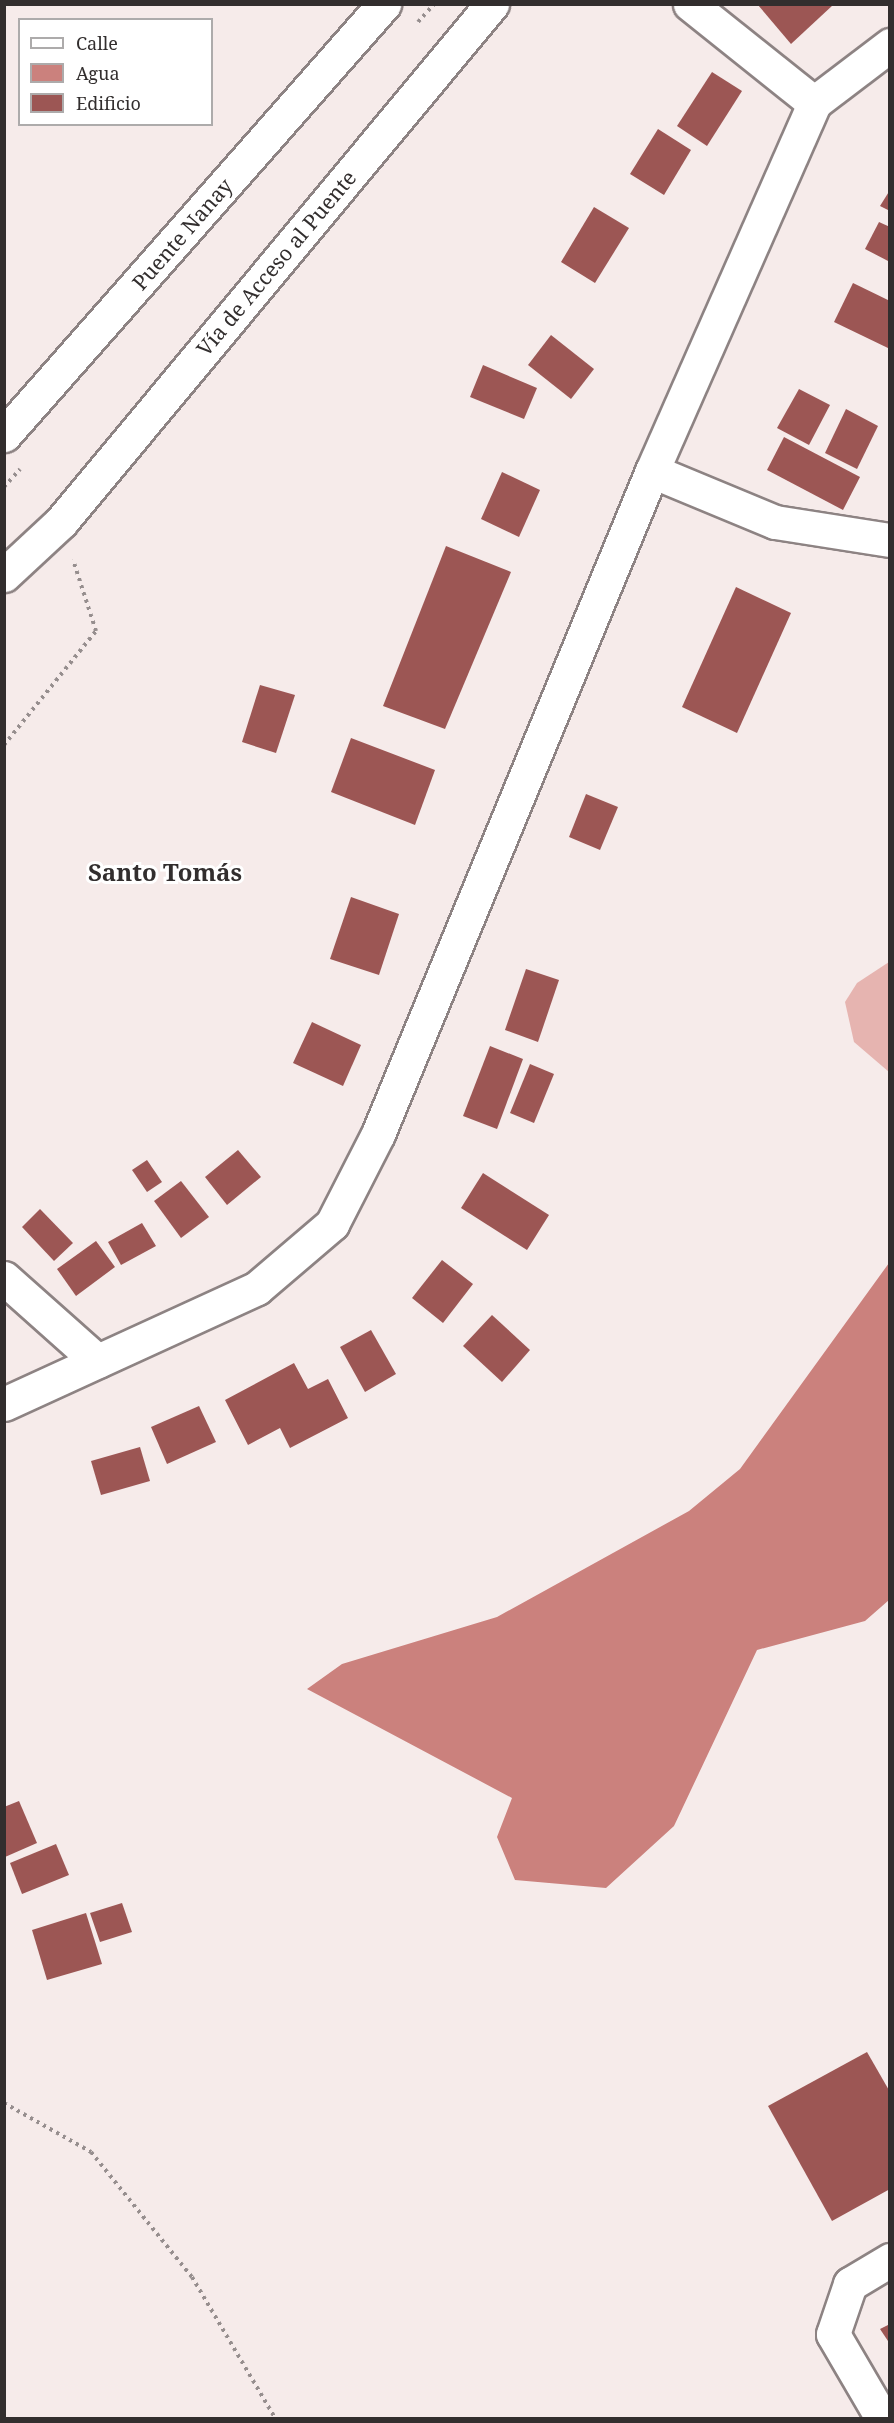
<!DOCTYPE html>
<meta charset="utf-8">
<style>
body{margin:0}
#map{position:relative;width:894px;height:2423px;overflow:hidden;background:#f6ebea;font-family:"Noto Serif",serif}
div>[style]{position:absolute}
.green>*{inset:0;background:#e6b4b0}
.water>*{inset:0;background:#cb817d}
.building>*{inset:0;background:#9c5654}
.path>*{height:4px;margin-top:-2px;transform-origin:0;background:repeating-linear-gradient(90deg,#968e8e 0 3px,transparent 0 7.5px)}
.roads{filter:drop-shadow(2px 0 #8d8383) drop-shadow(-2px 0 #8d8383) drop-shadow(0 2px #8d8383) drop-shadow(0 -2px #8d8383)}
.minor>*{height:33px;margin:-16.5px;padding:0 16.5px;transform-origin:16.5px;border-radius:16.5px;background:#fff}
.major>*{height:33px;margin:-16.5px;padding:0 16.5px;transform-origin:16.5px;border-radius:16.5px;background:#fff}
span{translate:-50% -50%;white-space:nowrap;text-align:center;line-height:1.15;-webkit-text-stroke:6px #fff;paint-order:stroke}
.street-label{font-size:21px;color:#322e2e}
.quarter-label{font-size:24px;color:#322e2e;font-weight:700}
.frame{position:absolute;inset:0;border:6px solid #322e2e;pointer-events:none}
.legend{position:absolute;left:18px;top:18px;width:195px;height:108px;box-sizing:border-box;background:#fff;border:2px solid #adabab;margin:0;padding:8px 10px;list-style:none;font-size:18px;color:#322e2e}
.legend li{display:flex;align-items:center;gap:12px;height:30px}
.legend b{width:30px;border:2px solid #adabab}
</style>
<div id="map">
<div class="green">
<i style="clip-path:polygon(889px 962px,889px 1072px,854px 1042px,845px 1002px,857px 983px)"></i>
</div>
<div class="water">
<i style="clip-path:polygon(889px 1263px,889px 1600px,865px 1621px,757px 1650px,674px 1826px,606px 1888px,515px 1880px,497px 1837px,512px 1798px,307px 1689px,342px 1664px,497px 1617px,689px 1511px,740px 1469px)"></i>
</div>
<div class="building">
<i style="clip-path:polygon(758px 5px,833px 5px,791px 44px)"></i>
<i style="clip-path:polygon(712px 72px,742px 91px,707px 146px,677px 126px)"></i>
<i style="clip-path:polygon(658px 129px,691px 150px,664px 195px,630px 174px)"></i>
<i style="clip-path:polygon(890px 190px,890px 211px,880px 206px)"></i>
<i style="clip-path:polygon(594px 207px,629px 228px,595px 283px,561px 262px)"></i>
<i style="clip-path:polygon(879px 222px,890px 227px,890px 262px,865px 249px)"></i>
<i style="clip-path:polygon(853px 283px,890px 301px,890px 349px,834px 322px)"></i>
<i style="clip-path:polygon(551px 335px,594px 369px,571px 399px,528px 365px)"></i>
<i style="clip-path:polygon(483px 365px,537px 388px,524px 419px,470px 397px)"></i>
<i style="clip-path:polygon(799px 389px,830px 405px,809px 445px,777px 428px)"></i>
<i style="clip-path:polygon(846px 409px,878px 426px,857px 469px,825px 453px)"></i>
<i style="clip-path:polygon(784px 437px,860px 477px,843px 510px,767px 470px)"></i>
<i style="clip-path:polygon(502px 472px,540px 490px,519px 537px,481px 519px)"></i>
<i style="clip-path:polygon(446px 546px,511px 572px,445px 729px,383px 706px)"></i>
<i style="clip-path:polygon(736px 587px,791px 613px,737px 733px,682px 707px)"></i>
<i style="clip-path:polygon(260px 685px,295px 695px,276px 753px,242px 742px)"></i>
<i style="clip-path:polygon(351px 738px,435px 770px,415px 825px,331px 792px)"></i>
<i style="clip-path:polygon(586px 794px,618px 807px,600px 850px,569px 837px)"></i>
<i style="clip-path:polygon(351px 897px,399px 914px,379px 975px,330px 959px)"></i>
<i style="clip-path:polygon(526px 969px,559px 980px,538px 1042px,505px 1030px)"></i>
<i style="clip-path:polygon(312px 1022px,361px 1045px,343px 1086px,293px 1063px)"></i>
<i style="clip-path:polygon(490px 1046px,523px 1059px,497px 1129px,463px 1116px)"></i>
<i style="clip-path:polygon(530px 1064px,554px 1074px,534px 1123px,510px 1113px)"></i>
<i style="clip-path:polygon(238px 1150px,261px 1177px,227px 1205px,205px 1177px)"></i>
<i style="clip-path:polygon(147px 1160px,162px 1182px,147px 1192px,132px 1170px)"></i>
<i style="clip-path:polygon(483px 1173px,549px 1215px,527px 1250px,461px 1208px)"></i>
<i style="clip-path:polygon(181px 1181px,209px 1217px,181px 1238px,154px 1201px)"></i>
<i style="clip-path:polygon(40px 1209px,73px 1243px,54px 1261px,22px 1227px)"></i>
<i style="clip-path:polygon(142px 1223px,156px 1246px,121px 1265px,108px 1242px)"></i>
<i style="clip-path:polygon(96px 1241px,115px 1267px,76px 1296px,57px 1269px)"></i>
<i style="clip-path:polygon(442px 1260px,473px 1284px,443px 1323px,412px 1298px)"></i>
<i style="clip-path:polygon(492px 1315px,530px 1350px,502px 1382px,463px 1346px)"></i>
<i style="clip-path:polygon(371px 1330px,396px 1374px,365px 1392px,340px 1347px)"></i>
<i style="clip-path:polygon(294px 1363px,308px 1389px,328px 1379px,348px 1418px,290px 1448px,280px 1428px,248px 1445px,225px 1400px)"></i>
<i style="clip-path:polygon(199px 1406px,216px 1442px,167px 1464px,151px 1427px)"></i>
<i style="clip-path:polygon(140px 1447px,150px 1481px,101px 1495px,91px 1461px)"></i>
<i style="clip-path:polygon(19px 1801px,37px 1843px,5px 1857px,4px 1807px)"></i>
<i style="clip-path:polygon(56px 1844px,69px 1875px,22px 1894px,10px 1863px)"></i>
<i style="clip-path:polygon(122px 1903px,132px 1932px,100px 1942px,90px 1913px)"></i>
<i style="clip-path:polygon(86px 1913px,102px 1964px,47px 1980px,32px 1930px)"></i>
<i style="clip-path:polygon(867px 2052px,890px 2092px,890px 2189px,832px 2221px,768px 2106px)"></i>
<i style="clip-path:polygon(890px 2324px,890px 2344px,880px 2329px)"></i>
</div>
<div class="path">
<i style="left:418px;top:22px;width:24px;rotate:-48deg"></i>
<i style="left:4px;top:487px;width:24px;rotate:-48deg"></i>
<i style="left:4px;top:745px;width:146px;rotate:-51.1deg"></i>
<i style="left:96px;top:631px;width:75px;rotate:-107.9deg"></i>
<i style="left:4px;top:2103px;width:100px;rotate:29.4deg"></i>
<i style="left:91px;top:2152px;width:161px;rotate:51.1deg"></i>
<i style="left:192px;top:2277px;width:164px;rotate:59.5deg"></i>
</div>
<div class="roads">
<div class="minor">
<i style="left:690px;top:4px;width:159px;rotate:38.6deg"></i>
<i style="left:652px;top:471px;width:133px;rotate:22.5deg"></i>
<i style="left:775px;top:522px;width:116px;rotate:8.9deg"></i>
<i style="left:4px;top:575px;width:78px;rotate:-42.9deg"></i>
<i style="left:61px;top:522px;width:674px;rotate:-50.24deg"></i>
<i style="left:4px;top:1278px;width:125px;rotate:41.7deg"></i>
<i style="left:4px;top:1404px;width:278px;rotate:-24.6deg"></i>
<i style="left:257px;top:1288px;width:99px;rotate:-40.5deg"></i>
<i style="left:332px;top:1224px;width:101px;rotate:-62.9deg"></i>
<i style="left:378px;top:1134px;width:717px;rotate:-67.55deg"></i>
<i style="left:652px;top:471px;width:402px;rotate:-66.2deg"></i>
<i style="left:814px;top:103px;width:96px;rotate:-37.3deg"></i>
<i style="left:882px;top:2418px;width:97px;rotate:-120.3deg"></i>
<i style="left:833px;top:2334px;width:53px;rotate:-71.2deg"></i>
<i style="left:850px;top:2284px;width:47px;rotate:-31deg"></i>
</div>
<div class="major">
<i style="left:4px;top:435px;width:575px;rotate:-48.6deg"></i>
</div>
</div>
<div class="street-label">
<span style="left:182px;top:234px;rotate:-49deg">Puente Nanay</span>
<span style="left:276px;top:263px;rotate:-50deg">Vía de Acceso al Puente</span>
</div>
<div class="quarter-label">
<span style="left:165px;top:872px">Santo Tomás</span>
</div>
<div class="frame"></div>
<ul class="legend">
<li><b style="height:8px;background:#fff"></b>Calle</li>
<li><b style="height:16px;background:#cb817d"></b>Agua</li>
<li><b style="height:16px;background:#9c5654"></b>Edificio</li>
</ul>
</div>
